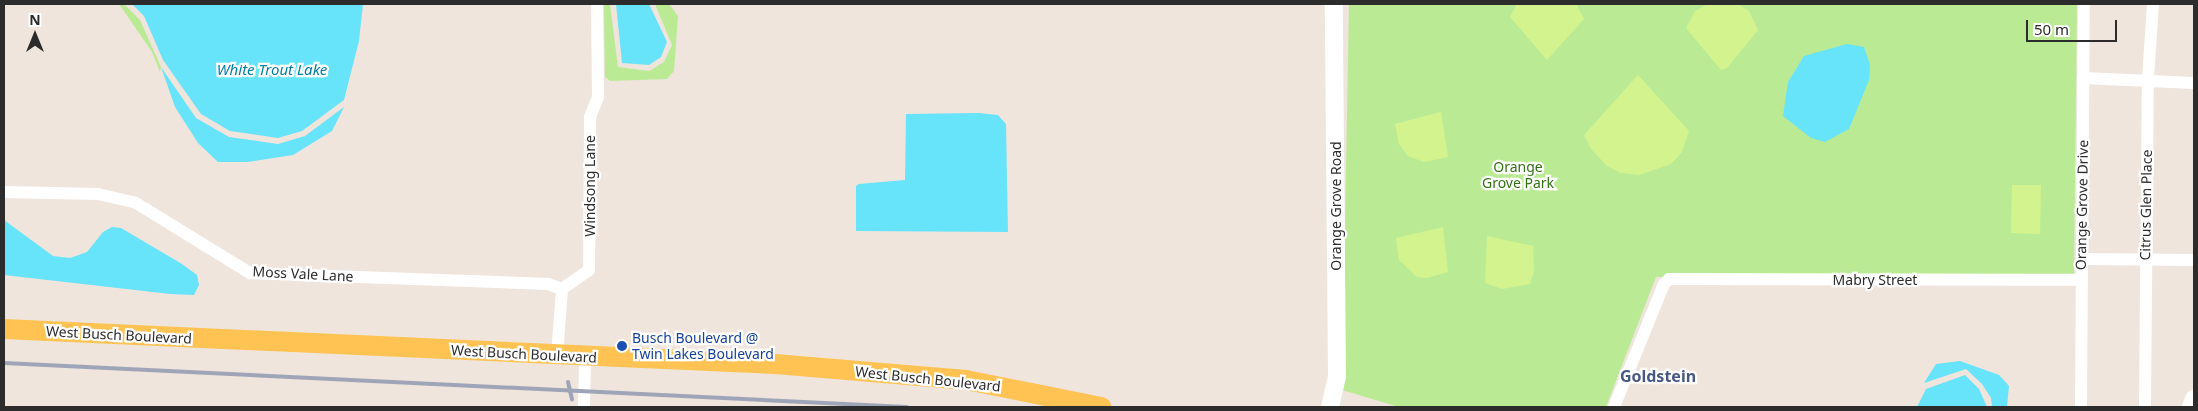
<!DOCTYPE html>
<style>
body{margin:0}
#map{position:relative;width:2198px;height:411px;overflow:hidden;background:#efe5dd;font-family:"Noto Sans",sans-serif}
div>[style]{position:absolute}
.green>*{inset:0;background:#bbea95}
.pitch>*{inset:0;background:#d3f38f}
.water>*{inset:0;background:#67e3fa}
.street>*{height:12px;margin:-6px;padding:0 6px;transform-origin:6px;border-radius:6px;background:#fff}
.secondary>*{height:18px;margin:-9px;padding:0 9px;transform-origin:9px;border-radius:9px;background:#fff}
.primary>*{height:20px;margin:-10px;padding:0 10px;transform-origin:10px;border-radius:10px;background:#fec353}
.rail>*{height:4px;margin:-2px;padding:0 2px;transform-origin:2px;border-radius:2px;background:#9fa5b8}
.dots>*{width:14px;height:14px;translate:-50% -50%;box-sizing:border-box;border:2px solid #fff;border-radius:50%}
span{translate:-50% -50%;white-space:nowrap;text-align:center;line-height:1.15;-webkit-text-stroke:4.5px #fff;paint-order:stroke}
.park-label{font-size:14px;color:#317213}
.street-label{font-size:14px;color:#2c2c2c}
.transit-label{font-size:14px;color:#164399}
.left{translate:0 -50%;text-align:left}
.water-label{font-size:15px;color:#017ea4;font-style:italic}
.quarter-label{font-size:16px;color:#475882;font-weight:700}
.frame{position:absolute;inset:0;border:5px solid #2c2c2c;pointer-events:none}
.north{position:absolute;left:10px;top:10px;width:50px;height:50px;-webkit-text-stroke:4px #fff;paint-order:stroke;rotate:0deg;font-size:14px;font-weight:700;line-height:20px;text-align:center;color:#2c2c2c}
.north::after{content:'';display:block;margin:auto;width:18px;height:22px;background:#2c2c2c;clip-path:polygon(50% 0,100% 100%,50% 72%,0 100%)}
.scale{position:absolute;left:2026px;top:20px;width:91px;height:22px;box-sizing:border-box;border:2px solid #2c2c2c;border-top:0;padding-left:6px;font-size:15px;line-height:18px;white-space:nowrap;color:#2c2c2c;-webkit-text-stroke:4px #fff;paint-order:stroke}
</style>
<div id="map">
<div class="green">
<i style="clip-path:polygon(119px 4px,124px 4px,140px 20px,161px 67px,160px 72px,152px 52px)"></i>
<i style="clip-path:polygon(604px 4px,610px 4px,618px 67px,649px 71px,664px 62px,672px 45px,655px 4px,669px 4px,678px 16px,674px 71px,667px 79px,610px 81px,605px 77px)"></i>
<i style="clip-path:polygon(1349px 4px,2077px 4px,2074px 275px,1656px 277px,1606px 407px,1399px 407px,1342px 390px)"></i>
</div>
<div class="pitch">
<i style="clip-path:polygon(1517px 4px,1576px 4px,1584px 19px,1547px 60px,1510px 17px)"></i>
<i style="clip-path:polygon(1708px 4px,1737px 4px,1749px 11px,1758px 30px,1727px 68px,1721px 70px,1686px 28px,1695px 11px)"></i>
<i style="clip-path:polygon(1638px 75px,1689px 131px,1682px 152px,1671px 164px,1639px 175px,1621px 173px,1607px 166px,1591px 149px,1584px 135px)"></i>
<i style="clip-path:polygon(1441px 112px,1448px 157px,1424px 162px,1408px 156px,1399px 144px,1395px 124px)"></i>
<i style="clip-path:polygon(2012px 185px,2041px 185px,2040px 234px,2011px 233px)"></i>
<i style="clip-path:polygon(1443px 227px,1448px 272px,1427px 278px,1417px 277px,1399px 260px,1396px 238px)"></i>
<i style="clip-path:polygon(1487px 236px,1533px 246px,1534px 271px,1530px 284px,1502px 289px,1485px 283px)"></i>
</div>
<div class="water">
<i style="clip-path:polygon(132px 4px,363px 4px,359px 41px,344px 100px,302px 131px,278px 138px,230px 131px,201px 114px,163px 60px,144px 16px)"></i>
<i style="clip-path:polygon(616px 4px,649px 4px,667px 42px,661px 57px,649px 65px,622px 63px)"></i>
<i style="clip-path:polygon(1847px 44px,1864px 47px,1870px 65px,1869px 80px,1849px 129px,1825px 142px,1811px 138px,1783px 116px,1788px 82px,1804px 56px)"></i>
<i style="clip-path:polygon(161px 67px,196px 118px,229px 137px,278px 144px,305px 136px,344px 107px,332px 131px,293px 155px,248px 162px,218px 162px,198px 143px,175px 107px)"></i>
<i style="clip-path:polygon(979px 113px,998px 115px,1006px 124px,1008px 232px,856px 231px,856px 186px,859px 184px,905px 180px,906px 114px)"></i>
<i style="clip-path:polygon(4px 220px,53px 256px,70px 258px,87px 252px,103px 232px,112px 227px,121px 228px,182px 264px,197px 275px,199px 285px,194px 295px,170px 294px,4px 275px)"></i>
<i style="clip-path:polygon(1960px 361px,1999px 375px,2009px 386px,2007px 407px,1992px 407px,1991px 398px,1982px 384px,1966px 369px,1924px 383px,1936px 364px)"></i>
<i style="clip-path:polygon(1965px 375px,1979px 389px,1987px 407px,1917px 407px,1926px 389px)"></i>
</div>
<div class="street">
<i style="left:2083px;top:78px;width:111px;rotate:2.6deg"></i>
<i style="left:4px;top:192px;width:94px;rotate:1.2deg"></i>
<i style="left:98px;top:194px;width:39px;rotate:13deg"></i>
<i style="left:136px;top:203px;width:134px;rotate:31.6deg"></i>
<i style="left:250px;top:273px;width:298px;rotate:2.1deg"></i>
<i style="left:548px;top:284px;width:15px;rotate:20deg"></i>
<i style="left:2082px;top:259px;width:112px;rotate:0.5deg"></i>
<i style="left:562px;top:289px;width:33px;rotate:-35deg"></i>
<i style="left:589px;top:270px;width:153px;rotate:-89.6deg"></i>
<i style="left:590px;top:117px;width:22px;rotate:-68deg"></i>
<i style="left:598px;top:97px;width:93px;rotate:-90.6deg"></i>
<i style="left:557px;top:356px;width:67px;rotate:-85.7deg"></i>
<i style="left:584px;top:407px;width:49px;rotate:-88.8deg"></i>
<i style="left:1614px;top:407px;width:133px;rotate:-67.9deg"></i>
<i style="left:1664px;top:284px;width:7px;rotate:-45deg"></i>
<i style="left:1669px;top:279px;width:412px;rotate:0.1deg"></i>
<i style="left:2081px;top:407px;width:403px;rotate:-89.6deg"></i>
<i style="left:2145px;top:407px;width:328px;rotate:-89.5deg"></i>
<i style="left:2148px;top:79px;width:75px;rotate:-86.2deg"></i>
</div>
<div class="secondary">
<i style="left:1330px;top:407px;width:32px;rotate:-77deg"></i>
<i style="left:1337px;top:376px;width:372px;rotate:-90.5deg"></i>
<i style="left:2191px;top:407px;width:9px;rotate:-69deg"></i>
</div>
<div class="primary">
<i style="left:4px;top:329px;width:772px;rotate:2.6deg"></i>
<i style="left:775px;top:364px;width:192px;rotate:4.8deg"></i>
<i style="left:966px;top:380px;width:138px;rotate:11.3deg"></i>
</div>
<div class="rail">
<i style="left:4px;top:363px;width:904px;rotate:2.79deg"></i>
<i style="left:568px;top:382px;width:18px;rotate:77deg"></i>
</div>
<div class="dots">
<i style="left:622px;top:346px;background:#1a4fb4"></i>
</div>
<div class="park-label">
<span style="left:1518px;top:175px">Orange<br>Grove Park</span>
</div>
<div class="street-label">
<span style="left:590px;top:186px;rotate:-90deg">Windsong Lane</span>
<span style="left:2082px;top:205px;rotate:-89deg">Orange Grove Drive</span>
<span style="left:2146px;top:205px;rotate:-89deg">Citrus Glen Place</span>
<span style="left:1336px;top:206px;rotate:-90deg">Orange Grove Road</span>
<span style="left:303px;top:274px;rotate:3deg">Moss Vale Lane</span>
<span style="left:1875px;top:280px">Mabry Street</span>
<span style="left:119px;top:335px;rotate:3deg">West Busch Boulevard</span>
<span style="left:524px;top:354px;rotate:3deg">West Busch Boulevard</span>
<span style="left:928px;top:379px;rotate:6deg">West Busch Boulevard</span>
</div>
<div class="transit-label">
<span class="left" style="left:632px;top:346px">Busch Boulevard @<br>Twin Lakes Boulevard</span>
</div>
<div class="water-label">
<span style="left:272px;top:70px">White Trout Lake</span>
</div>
<div class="quarter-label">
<span style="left:1658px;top:376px">Goldstein</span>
</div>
<div class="frame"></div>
<div class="north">N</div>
<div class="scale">50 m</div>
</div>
